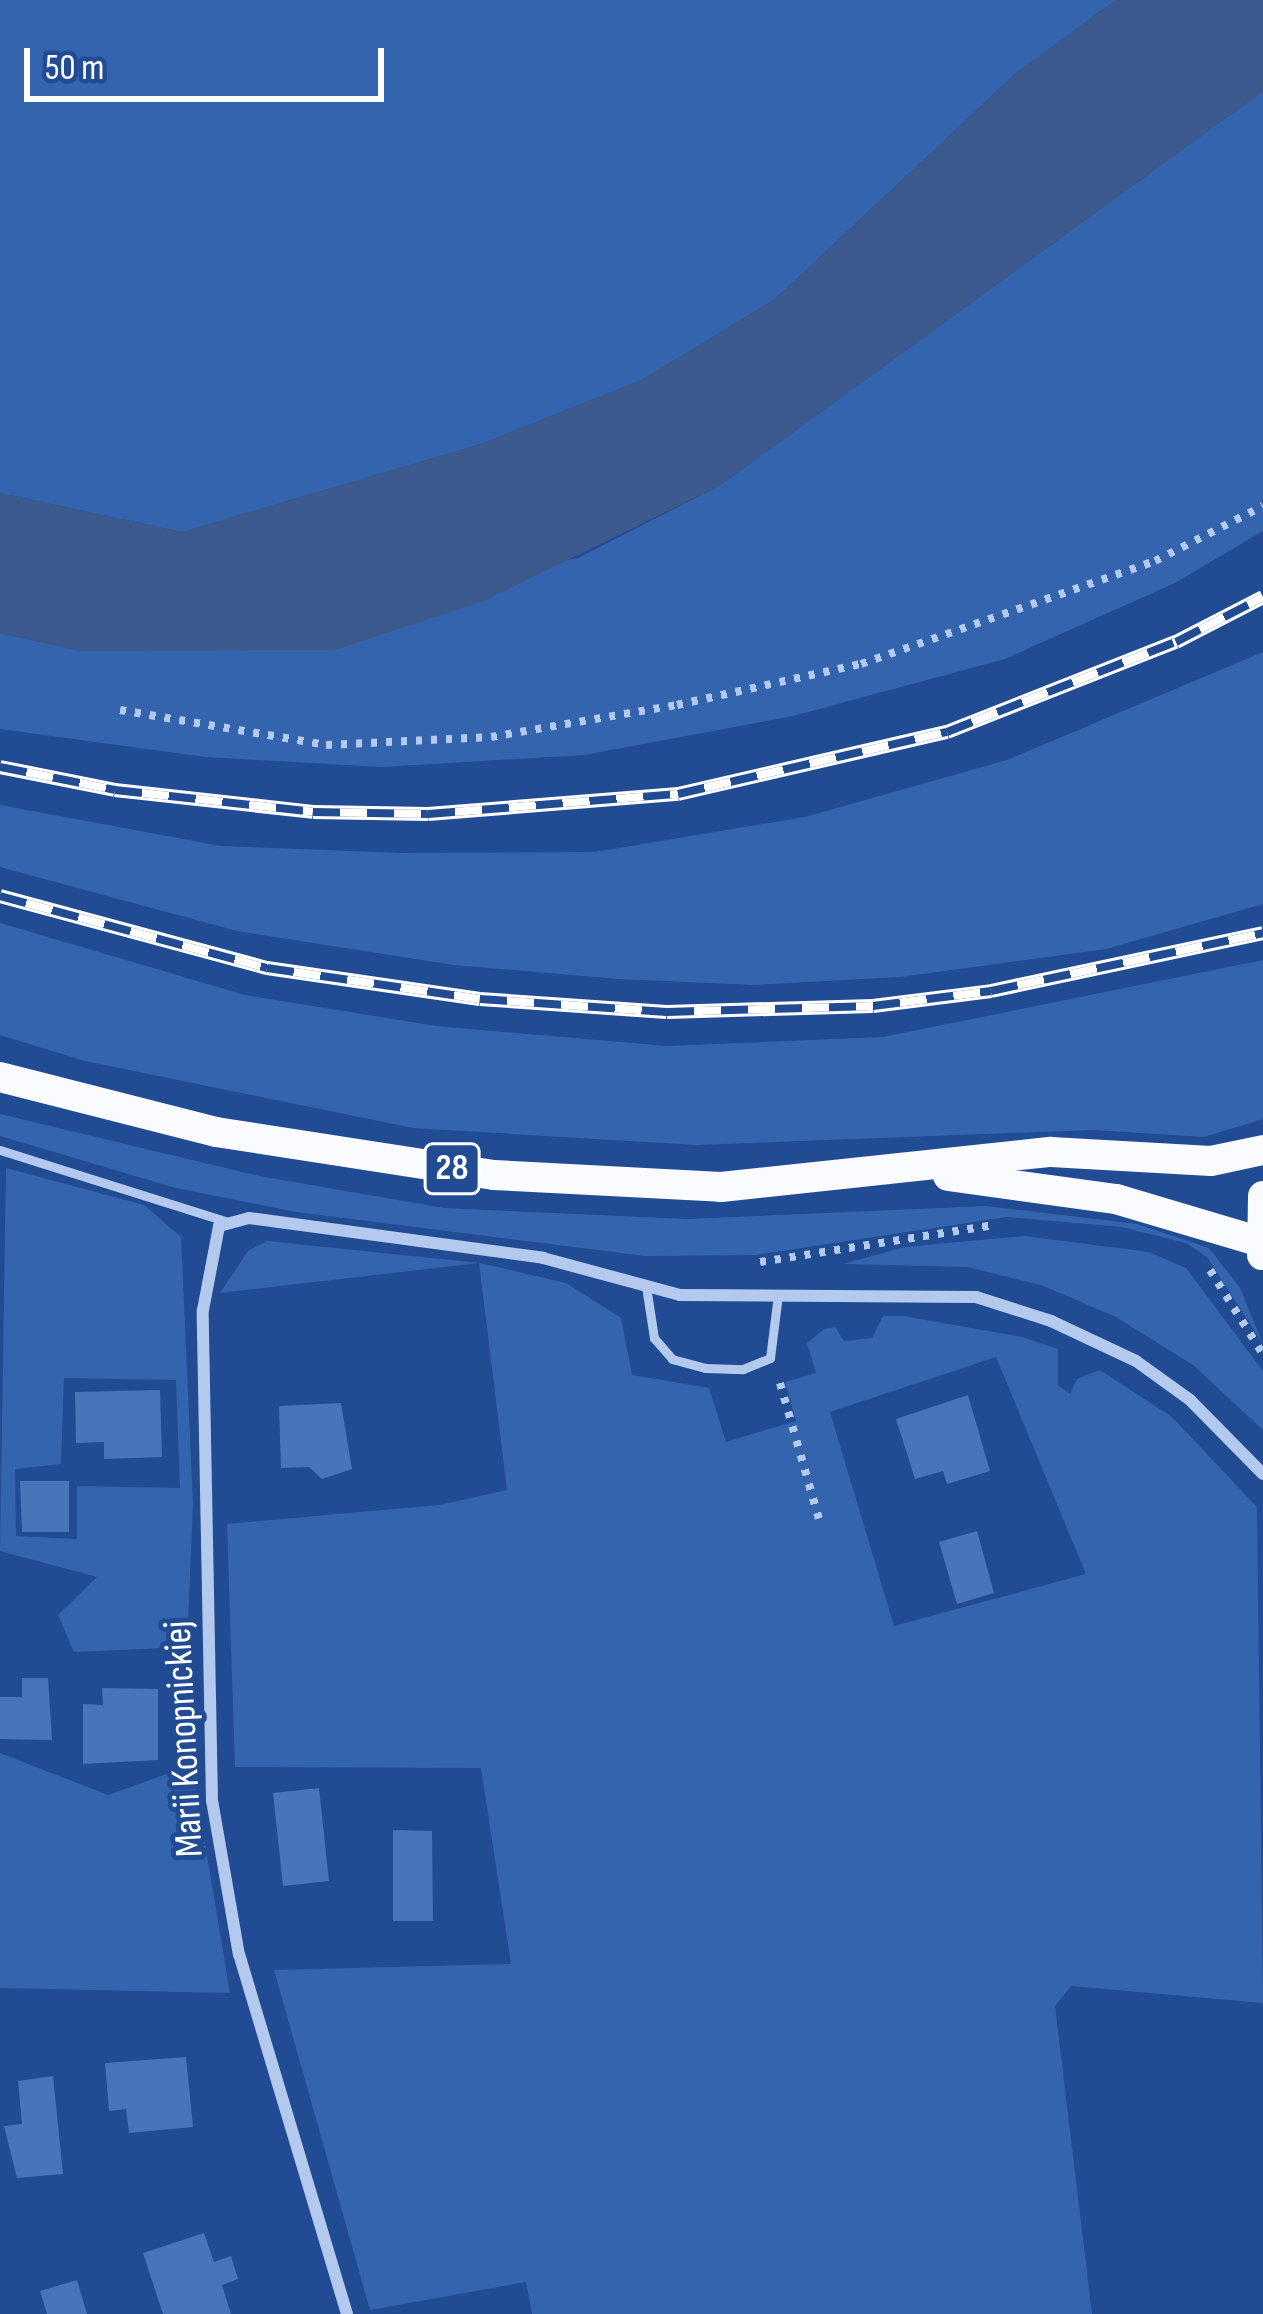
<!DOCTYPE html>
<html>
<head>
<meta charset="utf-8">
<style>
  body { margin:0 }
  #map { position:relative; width:1263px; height:2314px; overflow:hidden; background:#214b92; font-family:"Sofia Sans Condensed",sans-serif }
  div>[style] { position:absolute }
  .green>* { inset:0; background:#3564af }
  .water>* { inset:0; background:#3c5a8e }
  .building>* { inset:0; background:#4a74b9 }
  .path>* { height:8px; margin-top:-4px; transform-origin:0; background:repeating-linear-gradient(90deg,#b3c9ed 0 6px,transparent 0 15px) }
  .lane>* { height:9px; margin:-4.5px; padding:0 4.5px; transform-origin:4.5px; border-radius:4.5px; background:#b3c9ed }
  .street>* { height:12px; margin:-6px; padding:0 6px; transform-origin:6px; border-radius:6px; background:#b3c9ed }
  .primary>* { height:30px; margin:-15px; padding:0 15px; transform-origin:15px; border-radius:15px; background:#f9fbff }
  .rail>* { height:14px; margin-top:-7px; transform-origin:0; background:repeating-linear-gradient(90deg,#214b92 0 27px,#fff 0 54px); box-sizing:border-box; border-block:3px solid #fff }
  span { translate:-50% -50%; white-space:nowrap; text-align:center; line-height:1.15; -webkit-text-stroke:10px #214b92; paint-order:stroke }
  .shield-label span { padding:3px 9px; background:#214b92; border:3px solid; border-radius:9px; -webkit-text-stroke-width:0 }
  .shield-label { font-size:36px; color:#fff; font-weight:700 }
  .street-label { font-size:39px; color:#fff }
  .scale { position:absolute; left:24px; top:48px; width:360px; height:54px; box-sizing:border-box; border:6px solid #fff; border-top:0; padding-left:15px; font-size:36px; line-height:42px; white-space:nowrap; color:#fff; -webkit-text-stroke:9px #214b92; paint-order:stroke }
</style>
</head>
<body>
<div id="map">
  <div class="green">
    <div style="clip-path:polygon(0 0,1116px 0,1015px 74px,774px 300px,642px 380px,481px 444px,182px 532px,0 493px)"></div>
    <div style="clip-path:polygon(1263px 91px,1263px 531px,1175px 583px,1005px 659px,793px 716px,584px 755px,381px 767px,205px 757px,0 729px,0 633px,81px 651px,578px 558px,719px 486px)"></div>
    <div style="clip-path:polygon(1263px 652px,1263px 904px,1106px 949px,900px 977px,755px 985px,618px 979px,454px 965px,237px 931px,0 867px,0 805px,221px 846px,404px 853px,595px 852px,805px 817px,1007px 760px)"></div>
    <div style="clip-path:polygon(0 923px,245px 995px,436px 1026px,667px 1046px,883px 1037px,1263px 960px,1263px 1119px,1204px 1137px,1094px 1130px,696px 1145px,413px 1128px,85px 1061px,0 1035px)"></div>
    <div style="clip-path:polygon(0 1114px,259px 1176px,444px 1208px,687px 1219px,986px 1206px,1137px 1224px,1209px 1248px,1240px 1288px,1263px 1344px,1207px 1257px,1186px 1243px,1121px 1227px,1007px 1217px,756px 1255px,645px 1256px,296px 1212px,176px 1188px,0 1136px)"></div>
    <div style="clip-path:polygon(evenodd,6px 1168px,144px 1205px,181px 1237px,193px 1504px,187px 1647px,74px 1652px,58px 1615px,97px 1577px,0 1551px,6px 1168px,64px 1378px,176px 1380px,180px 1488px,77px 1486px,77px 1539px,16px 1536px,15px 1469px,61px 1464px,64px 1378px)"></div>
    <div style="clip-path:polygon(1024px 1236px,1149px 1252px,1186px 1268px,1263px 1371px,1263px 1430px,1193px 1365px,1116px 1317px,1041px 1285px,967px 1267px,843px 1264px,905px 1247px)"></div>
    <div style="clip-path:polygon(evenodd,267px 1241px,480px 1263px,566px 1283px,621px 1318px,632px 1375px,709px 1388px,726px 1442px,796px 1421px,785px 1382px,816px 1373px,807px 1343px,824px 1329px,835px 1327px,844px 1341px,872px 1338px,883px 1316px,903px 1316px,1022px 1337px,1058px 1349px,1058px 1385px,1070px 1394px,1077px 1379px,1100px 1370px,1172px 1417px,1257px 1507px,1263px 2003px,1071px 1986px,1055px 2006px,1092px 2314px,532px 2314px,526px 2282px,370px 2310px,274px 1970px,511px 1964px,481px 1768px,235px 1767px,227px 1524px,439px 1505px,507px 1490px,479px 1263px,220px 1293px,248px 1251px,267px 1241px,996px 1357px,1086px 1574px,894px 1626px,830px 1412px,996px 1357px)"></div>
    <div style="clip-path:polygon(0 1753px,108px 1795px,192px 1765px,230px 1993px,0 1988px)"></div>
  </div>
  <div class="water">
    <div style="clip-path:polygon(1116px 0,1263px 0,1263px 91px,719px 486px,484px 601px,336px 650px,81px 651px,0 633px,0 493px,182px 532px,481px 444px,641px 380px,774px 300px,1015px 74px)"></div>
  </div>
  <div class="building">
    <div style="clip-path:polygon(160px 1390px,162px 1457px,104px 1459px,104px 1442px,76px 1443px,75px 1392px)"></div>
    <div style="clip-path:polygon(968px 1395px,990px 1471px,947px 1484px,943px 1471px,915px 1479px,896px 1419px)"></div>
    <div style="clip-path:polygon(341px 1403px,352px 1469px,322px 1479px,309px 1467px,281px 1468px,279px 1406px)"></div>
    <div style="clip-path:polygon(20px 1481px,69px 1481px,69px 1532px,22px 1532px)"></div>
    <div style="clip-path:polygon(977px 1531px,994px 1593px,957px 1604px,939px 1542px)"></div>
    <div style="clip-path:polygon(22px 1678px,48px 1678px,52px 1740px,0 1739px,0 1697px,22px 1697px)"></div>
    <div style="clip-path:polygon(102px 1688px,158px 1689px,158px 1760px,83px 1764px,83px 1704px,103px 1705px)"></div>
    <div style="clip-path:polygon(319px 1788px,329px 1881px,283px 1886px,273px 1793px)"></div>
    <div style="clip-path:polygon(393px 1830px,432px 1831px,433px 1921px,393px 1921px)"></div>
    <div style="clip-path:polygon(186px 2057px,193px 2127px,129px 2133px,126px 2109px,109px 2111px,105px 2063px)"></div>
    <div style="clip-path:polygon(53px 2076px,63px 2174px,17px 2178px,4px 2126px,22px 2124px,18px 2081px)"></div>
    <div style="clip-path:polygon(204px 2233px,214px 2262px,231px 2256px,238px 2279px,222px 2285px,231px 2314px,163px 2314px,143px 2253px)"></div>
    <div style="clip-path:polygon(77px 2280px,87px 2314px,47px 2314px,40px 2291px)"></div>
  </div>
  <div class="path">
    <div style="left:120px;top:710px;width:209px;rotate:9.6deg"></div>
    <div style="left:326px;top:745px;width:165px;rotate:-2.8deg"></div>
    <div style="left:491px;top:737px;width:189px;rotate:-9.8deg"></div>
    <div style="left:677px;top:705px;width:189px;rotate:-12.6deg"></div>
    <div style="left:861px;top:664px;width:312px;rotate:-19.3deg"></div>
    <div style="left:1155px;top:561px;width:121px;rotate:-27deg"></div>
    <div style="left:760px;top:1262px;width:237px;rotate:-9deg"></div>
    <div style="left:1210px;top:1270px;width:99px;rotate:57.8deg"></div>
    <div style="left:780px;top:1383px;width:141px;rotate:74deg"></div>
  </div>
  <div class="lane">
    <div style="left:0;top:1150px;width:236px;rotate:17.5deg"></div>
    <div style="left:646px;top:1286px;width:53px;rotate:81.3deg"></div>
    <div style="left:654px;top:1338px;width:28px;rotate:49deg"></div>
    <div style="left:672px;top:1359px;width:34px;rotate:15deg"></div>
    <div style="left:705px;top:1368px;width:38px;rotate:2deg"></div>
    <div style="left:743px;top:1369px;width:29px;rotate:-22deg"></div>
    <div style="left:770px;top:1358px;width:64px;rotate:-82.8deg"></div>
  </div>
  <div class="street">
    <div style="left:347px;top:2314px;width:375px;rotate:-106.7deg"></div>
    <div style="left:239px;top:1955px;width:156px;rotate:-99.9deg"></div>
    <div style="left:212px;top:1801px;width:491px;rotate:-91.1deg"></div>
    <div style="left:203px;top:1310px;width:86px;rotate:-79.2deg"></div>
    <div style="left:219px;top:1226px;width:31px;rotate:-15deg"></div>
    <div style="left:249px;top:1218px;width:297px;rotate:7.7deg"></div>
    <div style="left:543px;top:1258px;width:142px;rotate:15.1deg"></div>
    <div style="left:680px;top:1295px;width:296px;rotate:0.4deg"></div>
    <div style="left:976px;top:1297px;width:79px;rotate:17.7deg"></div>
    <div style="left:1051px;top:1321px;width:94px;rotate:25.2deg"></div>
    <div style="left:1136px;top:1361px;width:67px;rotate:35.8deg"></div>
    <div style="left:1190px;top:1400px;width:104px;rotate:45.4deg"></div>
  </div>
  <div class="primary">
    <div style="left:0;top:1077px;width:223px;rotate:14.3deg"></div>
    <div style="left:216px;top:1132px;width:281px;rotate:8.8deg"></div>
    <div style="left:494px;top:1175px;width:227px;rotate:3deg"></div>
    <div style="left:721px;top:1187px;width:332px;rotate:-6.1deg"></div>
    <div style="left:1051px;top:1152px;width:160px;rotate:3.2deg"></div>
    <div style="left:1211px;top:1161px;width:53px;rotate:-11.9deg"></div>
    <div style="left:948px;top:1176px;width:170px;rotate:7.8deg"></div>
    <div style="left:1116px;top:1199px;width:148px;rotate:16.5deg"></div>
    <div style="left:1262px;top:1255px;width:59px;rotate:-89deg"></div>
  </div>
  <div class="rail">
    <div style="left:0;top:767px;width:117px;rotate:11.3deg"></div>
    <div style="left:115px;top:790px;width:199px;rotate:6.3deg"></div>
    <div style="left:313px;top:812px;width:115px;rotate:1deg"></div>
    <div style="left:428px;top:814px;width:251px;rotate:-4.6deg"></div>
    <div style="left:678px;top:794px;width:276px;rotate:-13deg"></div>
    <div style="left:947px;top:732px;width:246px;rotate:-21.5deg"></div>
    <div style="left:1176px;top:642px;width:98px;rotate:-27.3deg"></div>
    <div style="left:0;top:896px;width:277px;rotate:15.1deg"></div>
    <div style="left:267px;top:968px;width:215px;rotate:8.3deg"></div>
    <div style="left:480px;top:999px;width:187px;rotate:4deg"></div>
    <div style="left:667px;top:1012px;width:206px;rotate:-1.7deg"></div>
    <div style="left:873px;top:1006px;width:119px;rotate:-7.2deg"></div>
    <div style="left:991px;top:991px;width:278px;rotate:-12deg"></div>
  </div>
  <div class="shield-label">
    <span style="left:452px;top:1169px">28</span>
  </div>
  <div class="street-label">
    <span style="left:185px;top:1739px;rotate:-93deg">Marii Konopnickiej</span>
  </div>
  <div class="scale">50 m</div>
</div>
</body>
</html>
